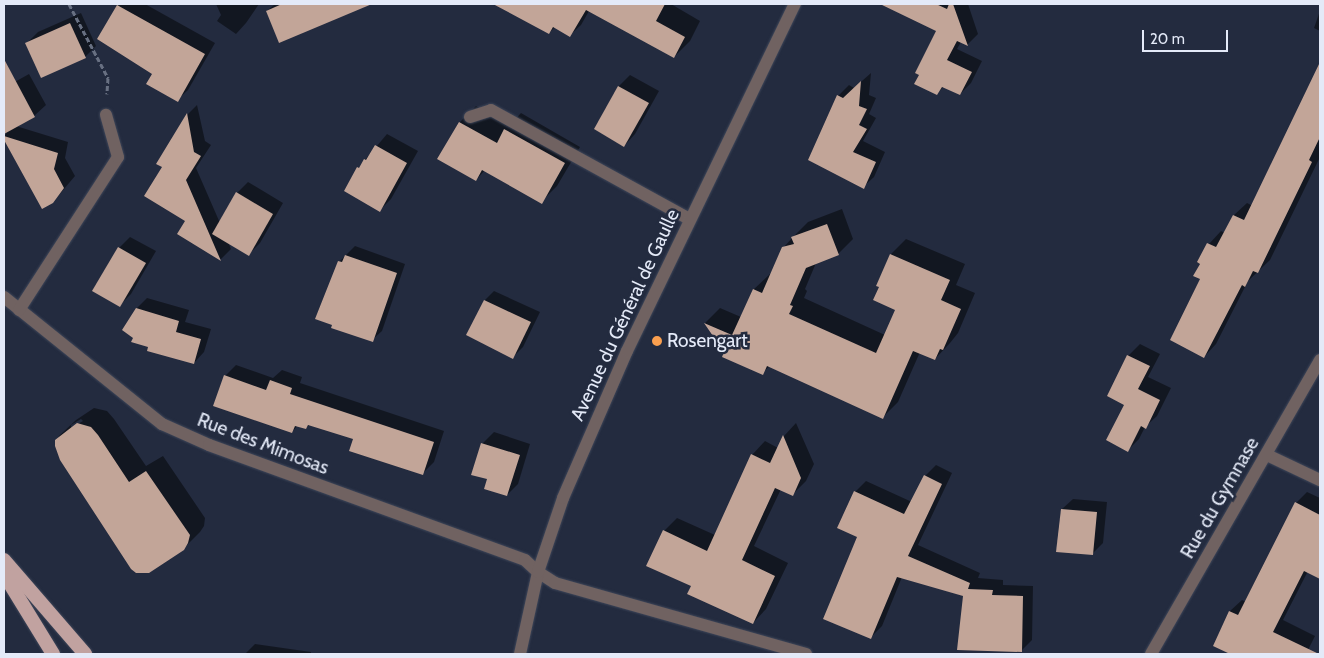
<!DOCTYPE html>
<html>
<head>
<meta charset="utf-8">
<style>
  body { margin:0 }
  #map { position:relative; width:1324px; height:658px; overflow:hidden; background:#232b3f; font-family:Cabin,sans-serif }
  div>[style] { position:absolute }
  .shadow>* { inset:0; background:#0007 }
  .building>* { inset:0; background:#c2a598 }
  .path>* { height:3px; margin-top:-1.5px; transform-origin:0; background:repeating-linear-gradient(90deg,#687082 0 5px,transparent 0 7.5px) }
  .roads { filter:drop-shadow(0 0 1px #3e4659) drop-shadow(0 0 1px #3e4659) }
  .service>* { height:12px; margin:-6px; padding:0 6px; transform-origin:6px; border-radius:6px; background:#706261 }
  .minor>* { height:12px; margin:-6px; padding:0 6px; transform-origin:6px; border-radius:6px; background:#706261 }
  .tertiary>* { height:12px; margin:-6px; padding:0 6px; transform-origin:6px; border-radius:6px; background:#706261 }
  .trunk>* { height:14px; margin:-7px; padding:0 7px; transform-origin:7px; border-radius:7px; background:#c1a2a0 }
  .dots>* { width:14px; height:14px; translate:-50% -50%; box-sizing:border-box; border:2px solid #232b3f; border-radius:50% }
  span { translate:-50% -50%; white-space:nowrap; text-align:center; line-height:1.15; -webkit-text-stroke:5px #232b3f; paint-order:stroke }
  .street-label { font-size:19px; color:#e4eaf8 }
  .poi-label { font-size:19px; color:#e4eaf8 }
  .left { translate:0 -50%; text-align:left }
  .frame { position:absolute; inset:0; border:5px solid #e4eaf8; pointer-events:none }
  .scale { position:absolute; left:1142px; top:30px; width:86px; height:22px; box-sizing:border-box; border:2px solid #e4eaf8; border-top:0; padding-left:6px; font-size:15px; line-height:18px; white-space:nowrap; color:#e4eaf8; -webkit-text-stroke:4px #232b3f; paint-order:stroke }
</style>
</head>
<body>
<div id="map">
  <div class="shadow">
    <div style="clip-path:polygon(120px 4px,145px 4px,215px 43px,188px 90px,177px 100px,154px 74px,118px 6px)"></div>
    <div style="clip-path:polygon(216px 4px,259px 4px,246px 23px,236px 34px,217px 21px,221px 15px)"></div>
    <div style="clip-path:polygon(275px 4px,348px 4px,349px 6px,267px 11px)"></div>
    <div style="clip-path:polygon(518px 4px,593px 4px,581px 25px,570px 35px,555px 27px,549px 33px,513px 13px)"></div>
    <div style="clip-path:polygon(607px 4px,671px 4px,700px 21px,690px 41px,674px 57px,599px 16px)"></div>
    <div style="clip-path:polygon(921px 4px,968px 4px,978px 34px,967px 45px,961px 42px,957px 49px,982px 61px,971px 83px,960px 94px,944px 86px,937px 94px,938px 30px,914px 19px)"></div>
    <div style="clip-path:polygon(1320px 11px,1320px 31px,1314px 28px)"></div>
    <div style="clip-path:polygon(81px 13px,96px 46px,85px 57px,27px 43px,38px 32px)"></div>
    <div style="clip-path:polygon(1320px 66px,1320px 157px,1270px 260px,1248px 281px,1216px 344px,1204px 357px,1202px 279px,1195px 275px,1209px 244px,1221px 231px,1225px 233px,1234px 215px,1247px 203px,1253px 206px)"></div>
    <div style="clip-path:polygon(871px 73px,869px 95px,876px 98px,869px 114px,876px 118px,863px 141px,885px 152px,874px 177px,863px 187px,810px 160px,838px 96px,849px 85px,854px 88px)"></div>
    <div style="clip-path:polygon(29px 74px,46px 105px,34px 116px,16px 126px,68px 142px,65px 158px,75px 176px,53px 202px,42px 207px,4px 138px,7px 132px,4px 133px,4px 88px)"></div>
    <div style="clip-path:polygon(630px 75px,659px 91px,635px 134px,624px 146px,595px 129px,619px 86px)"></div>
    <div style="clip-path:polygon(197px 105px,205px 141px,211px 145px,196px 168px,220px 223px,237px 193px,248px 182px,283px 203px,260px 243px,249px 254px,228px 242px,231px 249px,221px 259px,179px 234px,186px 220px,164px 167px,158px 163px,188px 114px)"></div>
    <div style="clip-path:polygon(476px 106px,510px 125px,521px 113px,580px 147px,557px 186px,541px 202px,485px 170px,476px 180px,439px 159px,460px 122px)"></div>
    <div style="clip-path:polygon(387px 134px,418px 151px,391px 199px,380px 210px,365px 160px)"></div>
    <div style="clip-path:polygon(842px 209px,853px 239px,838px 254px,816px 263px,805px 289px,807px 291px,804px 298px,885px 335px,896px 310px,881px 287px,877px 285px,891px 254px,906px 239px,965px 264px,956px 285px,975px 293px,958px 333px,950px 343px,935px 359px,920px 352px,898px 402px,883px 417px,770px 366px,762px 373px,726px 351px,705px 323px,720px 308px,741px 317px,754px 289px,770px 274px,772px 275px,783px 248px,793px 237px,808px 222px)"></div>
    <div style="clip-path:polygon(130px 237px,156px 251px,131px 294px,120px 305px,119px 248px)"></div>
    <div style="clip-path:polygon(355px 246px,405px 264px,382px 331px,372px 340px,339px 262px)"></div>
    <div style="clip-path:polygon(494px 291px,540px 312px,523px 347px,513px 357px,485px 300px)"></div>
    <div style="clip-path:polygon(147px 298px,189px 310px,185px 322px,211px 329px,204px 352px,194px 363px,136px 309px)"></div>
    <div style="clip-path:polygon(1140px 344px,1160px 354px,1148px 377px,1171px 388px,1157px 416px,1145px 427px,1139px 439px,1128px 450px,1125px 404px,1108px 396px,1128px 356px)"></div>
    <div style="clip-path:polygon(236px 365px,273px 378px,282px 370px,302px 377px,300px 383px,444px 431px,434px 462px,423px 473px,355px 438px,310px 424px,306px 428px,298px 425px,292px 432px,225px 376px)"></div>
    <div style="clip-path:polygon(evenodd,94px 408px,107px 411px,114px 419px,146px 466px,163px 456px,205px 518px,204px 526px,200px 532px,183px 549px,56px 446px,59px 436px,76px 420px,94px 408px,81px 419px,83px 421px,71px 428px,71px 425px,81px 419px)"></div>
    <div style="clip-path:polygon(796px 423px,814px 464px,806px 481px,793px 494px,781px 489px,754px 546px,788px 563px,766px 609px,753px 623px,693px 586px,664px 531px,677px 518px,715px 535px,752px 455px,765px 441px,778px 448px,784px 436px)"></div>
    <div style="clip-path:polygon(494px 432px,530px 444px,518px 484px,507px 495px,488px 479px,482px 444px)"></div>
    <div style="clip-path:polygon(936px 465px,952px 473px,918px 545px,980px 573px,978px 578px,1003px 580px,1003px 585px,1033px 586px,1032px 640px,1021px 651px,964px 596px,902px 577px,882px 626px,871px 637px,859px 537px,839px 528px,855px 492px,866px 481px,912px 502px,925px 476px)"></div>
    <div style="clip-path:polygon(1307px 492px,1320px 498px,1320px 578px,1308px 571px,1283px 620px,1315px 636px,1306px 654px,1231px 654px,1214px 645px,1230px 611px,1242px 600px,1246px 602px,1296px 503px)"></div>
    <div style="clip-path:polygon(1073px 499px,1107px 502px,1103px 543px,1092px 554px,1062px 509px)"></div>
    <div style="clip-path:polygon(255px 644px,311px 652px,311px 654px,245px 654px)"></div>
  </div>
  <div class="building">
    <div style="clip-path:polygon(282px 4px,372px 4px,279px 43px,266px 11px)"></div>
    <div style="clip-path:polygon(493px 4px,665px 4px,656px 21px,685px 37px,674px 58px,586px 10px,570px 37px,553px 27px,549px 34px)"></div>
    <div style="clip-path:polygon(880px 4px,936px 4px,947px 9px,949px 4px,953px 4px,968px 46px,957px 41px,947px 60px,972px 72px,960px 95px,942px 87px,937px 95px,914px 84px,919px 75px,915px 73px,936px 31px)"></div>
    <div style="clip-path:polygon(117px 5px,205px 54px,178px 102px,146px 84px,152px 74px,97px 39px)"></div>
    <div style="clip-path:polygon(70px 23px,86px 58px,41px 78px,25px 43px)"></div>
    <div style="clip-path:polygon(4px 59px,35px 117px,4px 134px)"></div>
    <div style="clip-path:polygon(1320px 62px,1320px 137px,1309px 160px,1312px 162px,1258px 273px,1253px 271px,1245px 287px,1242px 285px,1204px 358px,1170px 340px,1200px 279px,1193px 276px,1200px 264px,1197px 262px,1207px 243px,1216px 247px,1233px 215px,1244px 220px)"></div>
    <div style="clip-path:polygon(861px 81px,859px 106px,867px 109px,859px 125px,867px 129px,853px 152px,876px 162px,864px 189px,808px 160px,837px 95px,843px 98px)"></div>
    <div style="clip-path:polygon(618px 86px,649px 103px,624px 147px,594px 129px)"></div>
    <div style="clip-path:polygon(187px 113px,194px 152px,201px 156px,186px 180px,221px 261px,177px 234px,185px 221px,144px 196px,162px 167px,156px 164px)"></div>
    <div style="clip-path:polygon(459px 122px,497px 143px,504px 129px,565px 163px,542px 204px,482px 170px,476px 181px,437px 159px)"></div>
    <div style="clip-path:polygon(4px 136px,58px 153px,54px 169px,64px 188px,53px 203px,42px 209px,4px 140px)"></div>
    <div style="clip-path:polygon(375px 145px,407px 163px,380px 212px,344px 191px,357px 167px,359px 168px,364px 159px,366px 160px)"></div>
    <div style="clip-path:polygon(236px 192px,273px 214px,249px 256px,212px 234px)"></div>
    <div style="clip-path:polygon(827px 224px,839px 255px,806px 268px,790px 305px,793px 306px,789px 314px,876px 353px,895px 310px,873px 300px,879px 287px,876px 286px,890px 254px,950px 280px,941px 300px,961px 309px,943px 350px,940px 349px,935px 360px,913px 351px,883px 419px,767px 366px,763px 375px,722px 357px,724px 352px,704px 323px,732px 335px,753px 289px,762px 293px,782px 247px,794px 244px,791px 237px)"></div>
    <div style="clip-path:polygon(118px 247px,146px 263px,120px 307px,92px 291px)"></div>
    <div style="clip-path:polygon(345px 255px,397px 273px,373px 342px,331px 328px,332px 325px,315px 319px,338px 261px,342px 262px)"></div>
    <div style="clip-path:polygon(484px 300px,531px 322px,513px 359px,466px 335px)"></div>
    <div style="clip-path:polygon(136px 308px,179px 321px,176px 332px,201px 339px,194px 364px,147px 351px,148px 347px,131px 342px,133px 338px,122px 330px)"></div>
    <div style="clip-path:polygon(1127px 355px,1150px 366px,1138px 389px,1160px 400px,1146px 429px,1141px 426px,1128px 452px,1106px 440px,1124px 405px,1107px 396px)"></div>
    <div style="clip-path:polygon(224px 375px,266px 390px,270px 380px,292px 388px,290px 394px,434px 442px,423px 475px,349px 451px,353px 439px,308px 425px,306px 429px,295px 426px,292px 433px,213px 406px)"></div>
    <div style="clip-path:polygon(77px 423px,91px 427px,98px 435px,129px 482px,146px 471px,190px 535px,188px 543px,184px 550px,149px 573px,136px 573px,131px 569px,60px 460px,55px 446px,55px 440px)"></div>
    <div style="clip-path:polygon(783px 435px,801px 478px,793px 496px,775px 488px,742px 560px,775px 576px,753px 624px,687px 594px,691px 586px,646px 566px,663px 530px,707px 551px,751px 454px,770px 463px)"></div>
    <div style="clip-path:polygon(481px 443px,520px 455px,507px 496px,484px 489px,487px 479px,471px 475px)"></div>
    <div style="clip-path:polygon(924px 475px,942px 484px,908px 556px,970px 583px,968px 589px,993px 590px,992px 595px,1023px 596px,1022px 652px,957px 650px,963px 596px,897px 577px,871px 639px,823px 619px,857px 537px,837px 528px,854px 491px,904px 514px)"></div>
    <div style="clip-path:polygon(1295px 502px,1320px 515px,1320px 579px,1304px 571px,1273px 632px,1319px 654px,1230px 654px,1213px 646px,1229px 611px,1238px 615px)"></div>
    <div style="clip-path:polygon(1061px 509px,1097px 512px,1093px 555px,1056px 552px)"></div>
  </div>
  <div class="path">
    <div style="left:69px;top:4px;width:84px;rotate:62.2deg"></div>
    <div style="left:108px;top:78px;width:16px;rotate:94deg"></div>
  </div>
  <div class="roads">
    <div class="service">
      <div style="left:470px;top:117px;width:22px;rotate:-18deg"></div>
      <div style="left:491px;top:110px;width:226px;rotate:28.8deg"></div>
    </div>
    <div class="minor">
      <div style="left:4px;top:297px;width:203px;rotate:38.8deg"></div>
      <div style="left:162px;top:424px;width:51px;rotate:24.1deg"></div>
      <div style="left:209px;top:445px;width:336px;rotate:20deg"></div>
      <div style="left:525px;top:560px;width:18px;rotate:43deg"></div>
      <div style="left:538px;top:572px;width:20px;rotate:33deg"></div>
      <div style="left:555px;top:583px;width:261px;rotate:15.8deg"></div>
      <div style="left:19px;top:310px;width:182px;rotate:-57.1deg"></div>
      <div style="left:118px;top:157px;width:44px;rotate:-105.9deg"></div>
      <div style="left:1267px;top:455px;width:59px;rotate:25.3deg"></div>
      <div style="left:1151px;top:654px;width:339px;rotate:-60.1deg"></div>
    </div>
    <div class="tertiary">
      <div style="left:520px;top:654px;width:84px;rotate:-77.6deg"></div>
      <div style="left:538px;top:572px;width:78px;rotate:-71.3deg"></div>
      <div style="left:563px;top:498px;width:160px;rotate:-66.5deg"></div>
      <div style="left:627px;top:351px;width:386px;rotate:-64.2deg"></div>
    </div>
    <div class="trunk">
      <div style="left:4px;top:560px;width:124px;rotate:49.2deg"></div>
      <div style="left:4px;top:574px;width:94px;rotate:58.5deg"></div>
    </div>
  </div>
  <div class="dots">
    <div style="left:657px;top:341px;background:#fa9f4f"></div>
  </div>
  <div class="street-label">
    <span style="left:625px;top:315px;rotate:-65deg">Avenue du Général de Gaulle</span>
    <span style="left:263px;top:444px;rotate:21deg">Rue des Mimosas</span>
    <span style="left:1220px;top:498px;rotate:-60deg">Rue du Gymnase</span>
  </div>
  <div class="poi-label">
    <span class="left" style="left:667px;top:341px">Rosengart</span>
  </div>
  <div class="frame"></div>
  <div class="scale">20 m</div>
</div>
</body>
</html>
